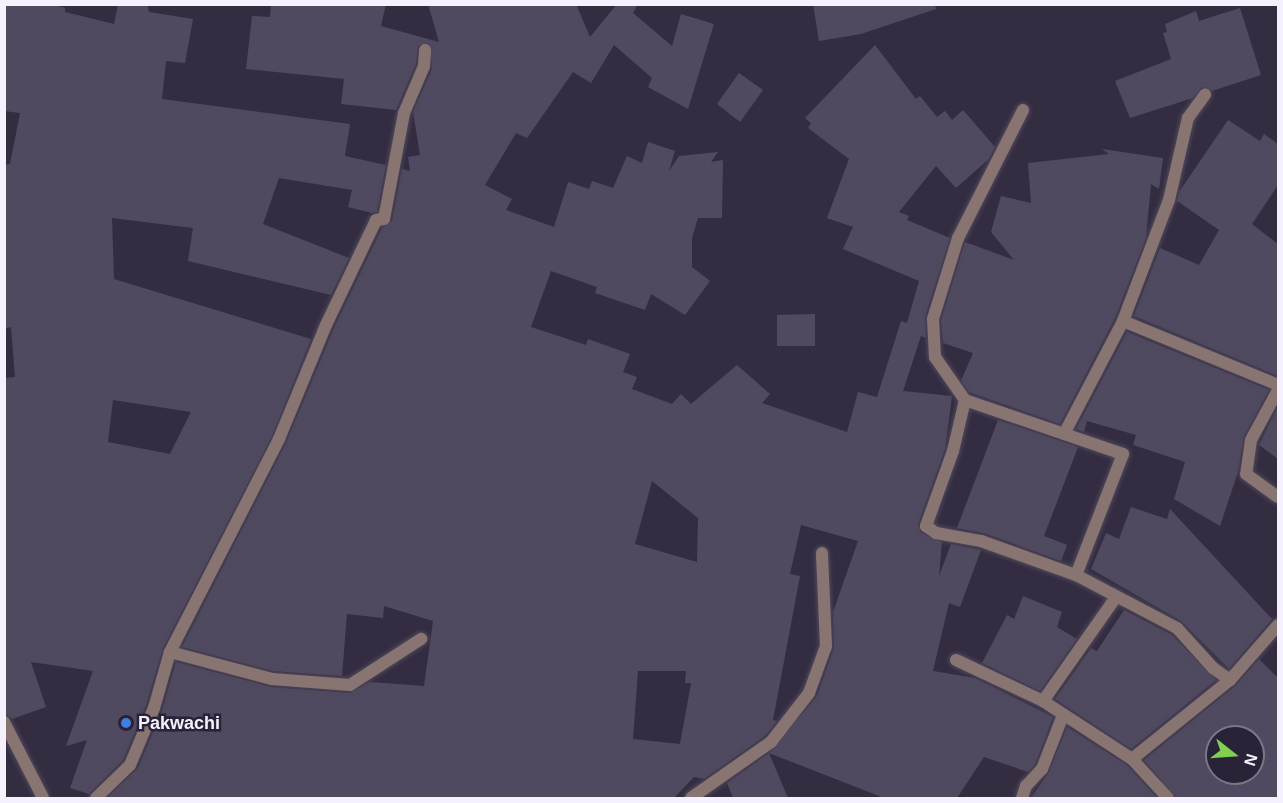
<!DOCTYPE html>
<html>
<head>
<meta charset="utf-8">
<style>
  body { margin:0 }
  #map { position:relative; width:1283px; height:803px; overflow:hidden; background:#342d42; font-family:Arial,sans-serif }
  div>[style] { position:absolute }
  .building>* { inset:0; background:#504a60 }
  .roads { filter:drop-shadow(0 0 2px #4f495c) drop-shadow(0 0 2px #4f495c) }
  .minor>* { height:12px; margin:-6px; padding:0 6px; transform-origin:6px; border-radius:6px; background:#887571 }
  .dots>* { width:16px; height:16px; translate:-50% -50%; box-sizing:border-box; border:3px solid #2a2338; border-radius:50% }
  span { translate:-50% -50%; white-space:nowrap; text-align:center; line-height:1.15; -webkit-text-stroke:5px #2a2338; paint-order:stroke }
  .poi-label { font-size:18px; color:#f5f2fd; font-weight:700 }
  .left { translate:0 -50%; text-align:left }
  .frame { position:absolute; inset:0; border:6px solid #f5f2fd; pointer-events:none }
  .north { position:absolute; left:1205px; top:725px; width:60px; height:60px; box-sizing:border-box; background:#2a2338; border:2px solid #7b7687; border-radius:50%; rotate:107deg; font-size:16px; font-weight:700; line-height:24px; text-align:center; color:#f5f2fd }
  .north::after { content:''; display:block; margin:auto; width:21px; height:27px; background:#80d051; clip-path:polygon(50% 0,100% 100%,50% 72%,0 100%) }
</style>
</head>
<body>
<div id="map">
  <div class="building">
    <div style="clip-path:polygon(evenodd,4px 4px,51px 4px,65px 8px,65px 12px,114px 24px,118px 4px,147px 4px,149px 12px,193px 19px,185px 63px,166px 61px,162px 99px,350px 124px,345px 156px,386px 165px,377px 212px,372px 213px,348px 207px,352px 190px,279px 178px,263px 224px,349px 258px,331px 295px,188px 261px,193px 228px,112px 218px,114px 279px,311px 339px,272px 436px,163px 648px,146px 705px,123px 760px,89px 794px,70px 788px,87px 740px,66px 746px,93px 671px,31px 662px,46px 707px,12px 719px,4px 714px,4px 378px,15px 377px,11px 327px,4px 329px,4px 165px,10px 164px,20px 113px,4px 111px,4px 4px,113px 400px,191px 412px,170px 454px,108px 442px,113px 400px)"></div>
    <div style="clip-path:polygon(evenodd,271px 4px,386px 4px,381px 26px,439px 42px,428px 4px,576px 4px,590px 37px,617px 4px,638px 4px,633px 13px,672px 46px,681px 14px,714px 24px,688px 109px,648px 87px,652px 78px,614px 45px,591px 83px,573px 72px,527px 138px,516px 133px,485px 185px,512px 199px,506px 210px,554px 227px,568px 182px,589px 189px,592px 181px,613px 188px,627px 156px,642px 163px,648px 142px,675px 151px,669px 171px,679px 156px,718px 152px,711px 162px,723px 160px,722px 218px,698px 218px,692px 238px,692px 267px,710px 281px,685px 315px,651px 294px,645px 310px,595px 293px,597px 287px,551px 271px,531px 327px,586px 345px,588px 339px,630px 354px,623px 372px,637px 377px,632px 389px,672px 404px,681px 394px,691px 404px,737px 365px,770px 394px,762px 403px,847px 432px,858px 392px,877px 397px,901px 321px,907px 323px,919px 281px,843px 249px,853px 227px,827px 218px,849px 159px,808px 128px,811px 123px,805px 118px,875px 45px,916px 99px,920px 96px,937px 117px,945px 111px,952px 120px,963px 110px,995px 147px,989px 159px,956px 188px,936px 166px,899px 212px,909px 216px,907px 220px,950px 238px,925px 317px,926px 338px,921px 336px,903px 391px,952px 396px,945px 449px,918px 524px,921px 533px,942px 542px,939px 576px,951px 544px,981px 550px,960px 607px,949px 603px,933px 671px,975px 678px,1053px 717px,1035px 765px,1028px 772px,984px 757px,957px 798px,884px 798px,769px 753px,817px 696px,834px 648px,833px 612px,858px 541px,801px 525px,790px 574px,800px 576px,773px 720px,777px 721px,765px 736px,704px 779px,694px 777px,674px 798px,107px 798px,138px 768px,162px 711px,176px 662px,271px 687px,349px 693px,370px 682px,424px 686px,433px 621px,384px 606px,383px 618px,347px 614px,342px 676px,273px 671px,182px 647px,286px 443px,334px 328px,382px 228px,392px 221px,402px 169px,410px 171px,408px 157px,420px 155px,413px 112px,432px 69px,430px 44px,418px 46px,416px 64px,396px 110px,341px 104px,344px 79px,246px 69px,252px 16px,270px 17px,271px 4px,652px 481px,698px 518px,697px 562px,635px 544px,652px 481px,271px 4px,638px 671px,686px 671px,685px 683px,691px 683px,680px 744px,633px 739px,638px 671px)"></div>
    <div style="clip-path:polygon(813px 4px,935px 4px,936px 9px,861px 34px,819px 41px)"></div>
    <div style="clip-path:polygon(1240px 8px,1261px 75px,1212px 91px,1202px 87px,1193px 98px,1130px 118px,1115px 81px,1171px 59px,1163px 33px,1167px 32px,1165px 24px,1196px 11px,1199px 21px)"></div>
    <div style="clip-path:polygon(739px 73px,763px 90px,740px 122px,717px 104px)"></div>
    <div style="clip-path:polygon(1228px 120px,1260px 141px,1264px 134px,1278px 144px,1278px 185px,1252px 224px,1278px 244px,1278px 376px,1134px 316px,1160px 248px,1199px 265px,1219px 230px,1177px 201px,1179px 192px)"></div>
    <div style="clip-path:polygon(1102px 149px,1163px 158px,1159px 189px,1151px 184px,1146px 238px,1115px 318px,1060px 424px,969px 392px,961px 381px,973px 353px,943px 343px,941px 320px,965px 242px,1014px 260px,991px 232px,1001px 196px,1031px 203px,1028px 163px,1109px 154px)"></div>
    <div style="clip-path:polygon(815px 314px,815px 346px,777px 346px,777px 315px)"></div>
    <div style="clip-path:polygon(1127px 332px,1269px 390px,1244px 436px,1238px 472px,1220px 526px,1174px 499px,1185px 462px,1133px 445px,1136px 435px,1087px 421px,1084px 432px,1076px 429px)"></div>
    <div style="clip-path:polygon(1278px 406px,1278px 459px,1259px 445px)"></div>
    <div style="clip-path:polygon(998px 420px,1078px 447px,1044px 536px,1067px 545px,1061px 561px,984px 533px,957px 528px)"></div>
    <div style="clip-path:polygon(1131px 507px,1167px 519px,1170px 509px,1272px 619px,1229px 669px,1181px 621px,1091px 569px,1106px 533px,1119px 539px)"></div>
    <div style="clip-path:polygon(1023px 596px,1062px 612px,1057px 627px,1077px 639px,1040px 691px,982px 663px,1007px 615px,1014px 619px)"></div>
    <div style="clip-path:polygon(1124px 610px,1172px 635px,1216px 680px,1131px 749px,1055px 699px,1091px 648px,1097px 651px)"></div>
    <div style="clip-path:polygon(evenodd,1259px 659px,1278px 678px,1278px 798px,1176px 798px,1144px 760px,1235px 686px,1259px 659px,1217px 737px,1253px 737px,1253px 773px,1217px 773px,1217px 737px)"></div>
    <div style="clip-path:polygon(1067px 727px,1127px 765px,1157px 798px,1031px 798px,1049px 772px)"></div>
    <div style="clip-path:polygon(769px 753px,788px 798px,733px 798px,727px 783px)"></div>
  </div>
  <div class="roads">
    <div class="minor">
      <div style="left:1023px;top:110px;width:144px;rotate:116.9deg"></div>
      <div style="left:958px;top:238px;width:85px;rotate:107.2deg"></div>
      <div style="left:933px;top:319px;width:38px;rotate:87deg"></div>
      <div style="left:935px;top:357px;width:52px;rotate:55.1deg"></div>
      <div style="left:965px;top:400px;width:52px;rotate:103.2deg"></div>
      <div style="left:953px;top:451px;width:80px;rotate:109.8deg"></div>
      <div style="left:926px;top:526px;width:12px;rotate:35deg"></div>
      <div style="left:936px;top:533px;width:46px;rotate:10.1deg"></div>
      <div style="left:981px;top:541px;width:101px;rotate:19.7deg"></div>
      <div style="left:1076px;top:575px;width:114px;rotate:27.7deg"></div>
      <div style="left:1177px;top:628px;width:54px;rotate:48deg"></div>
      <div style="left:1213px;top:668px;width:21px;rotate:35deg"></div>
      <div style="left:1123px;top:321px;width:168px;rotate:22.4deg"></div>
      <div style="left:1278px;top:390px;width:57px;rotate:118.4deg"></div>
      <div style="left:1251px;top:440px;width:34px;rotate:98deg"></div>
      <div style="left:1246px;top:474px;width:39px;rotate:36deg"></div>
      <div style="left:965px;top:400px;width:167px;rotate:18.9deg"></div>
      <div style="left:1123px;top:454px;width:130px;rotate:111.2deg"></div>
      <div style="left:1064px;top:434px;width:127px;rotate:-62.4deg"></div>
      <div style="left:1123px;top:321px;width:129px;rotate:-69.2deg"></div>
      <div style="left:1169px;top:200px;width:84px;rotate:-77deg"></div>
      <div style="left:1188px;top:118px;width:29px;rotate:-54deg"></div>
      <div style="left:170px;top:652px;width:106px;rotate:14.8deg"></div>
      <div style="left:272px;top:679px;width:78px;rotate:4.4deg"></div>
      <div style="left:350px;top:685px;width:85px;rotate:-32.9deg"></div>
      <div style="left:956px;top:660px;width:96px;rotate:25.2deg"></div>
      <div style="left:1043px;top:701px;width:106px;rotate:33.1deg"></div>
      <div style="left:1132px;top:759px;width:53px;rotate:47.3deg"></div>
      <div style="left:1043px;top:701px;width:127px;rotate:-54.9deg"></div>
      <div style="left:4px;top:722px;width:85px;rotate:62.8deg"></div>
      <div style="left:1132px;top:759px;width:126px;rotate:-38.9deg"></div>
      <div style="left:1230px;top:680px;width:73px;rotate:-48.9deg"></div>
      <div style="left:96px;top:798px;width:47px;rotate:-44.1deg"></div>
      <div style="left:130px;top:765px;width:62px;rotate:-67.2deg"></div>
      <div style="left:154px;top:708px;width:58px;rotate:-74.1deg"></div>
      <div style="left:170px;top:652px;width:239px;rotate:-62.9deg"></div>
      <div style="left:279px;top:439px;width:123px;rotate:-67.6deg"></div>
      <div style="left:326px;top:325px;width:116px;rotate:-64.5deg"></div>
      <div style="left:376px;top:220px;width:8px;rotate:-7deg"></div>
      <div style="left:384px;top:219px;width:108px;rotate:-79.3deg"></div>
      <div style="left:404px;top:113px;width:51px;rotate:-66.9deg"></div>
      <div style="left:424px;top:66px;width:16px;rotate:-86deg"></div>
      <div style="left:691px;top:798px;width:98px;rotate:-35deg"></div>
      <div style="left:771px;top:742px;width:62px;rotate:-52.2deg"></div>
      <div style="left:809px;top:693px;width:50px;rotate:-70.1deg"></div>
      <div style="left:826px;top:646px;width:93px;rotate:-92.5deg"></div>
      <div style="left:1022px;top:798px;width:13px;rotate:-72deg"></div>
      <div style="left:1026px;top:786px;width:23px;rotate:-47deg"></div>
      <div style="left:1042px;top:769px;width:58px;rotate:-68.7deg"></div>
    </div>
  </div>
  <div class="dots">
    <div style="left:126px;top:723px;background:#3f7fe0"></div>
  </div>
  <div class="poi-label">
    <span class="left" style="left:138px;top:723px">Pakwachi</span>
  </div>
  <div class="frame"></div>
  <div class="north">N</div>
</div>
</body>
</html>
